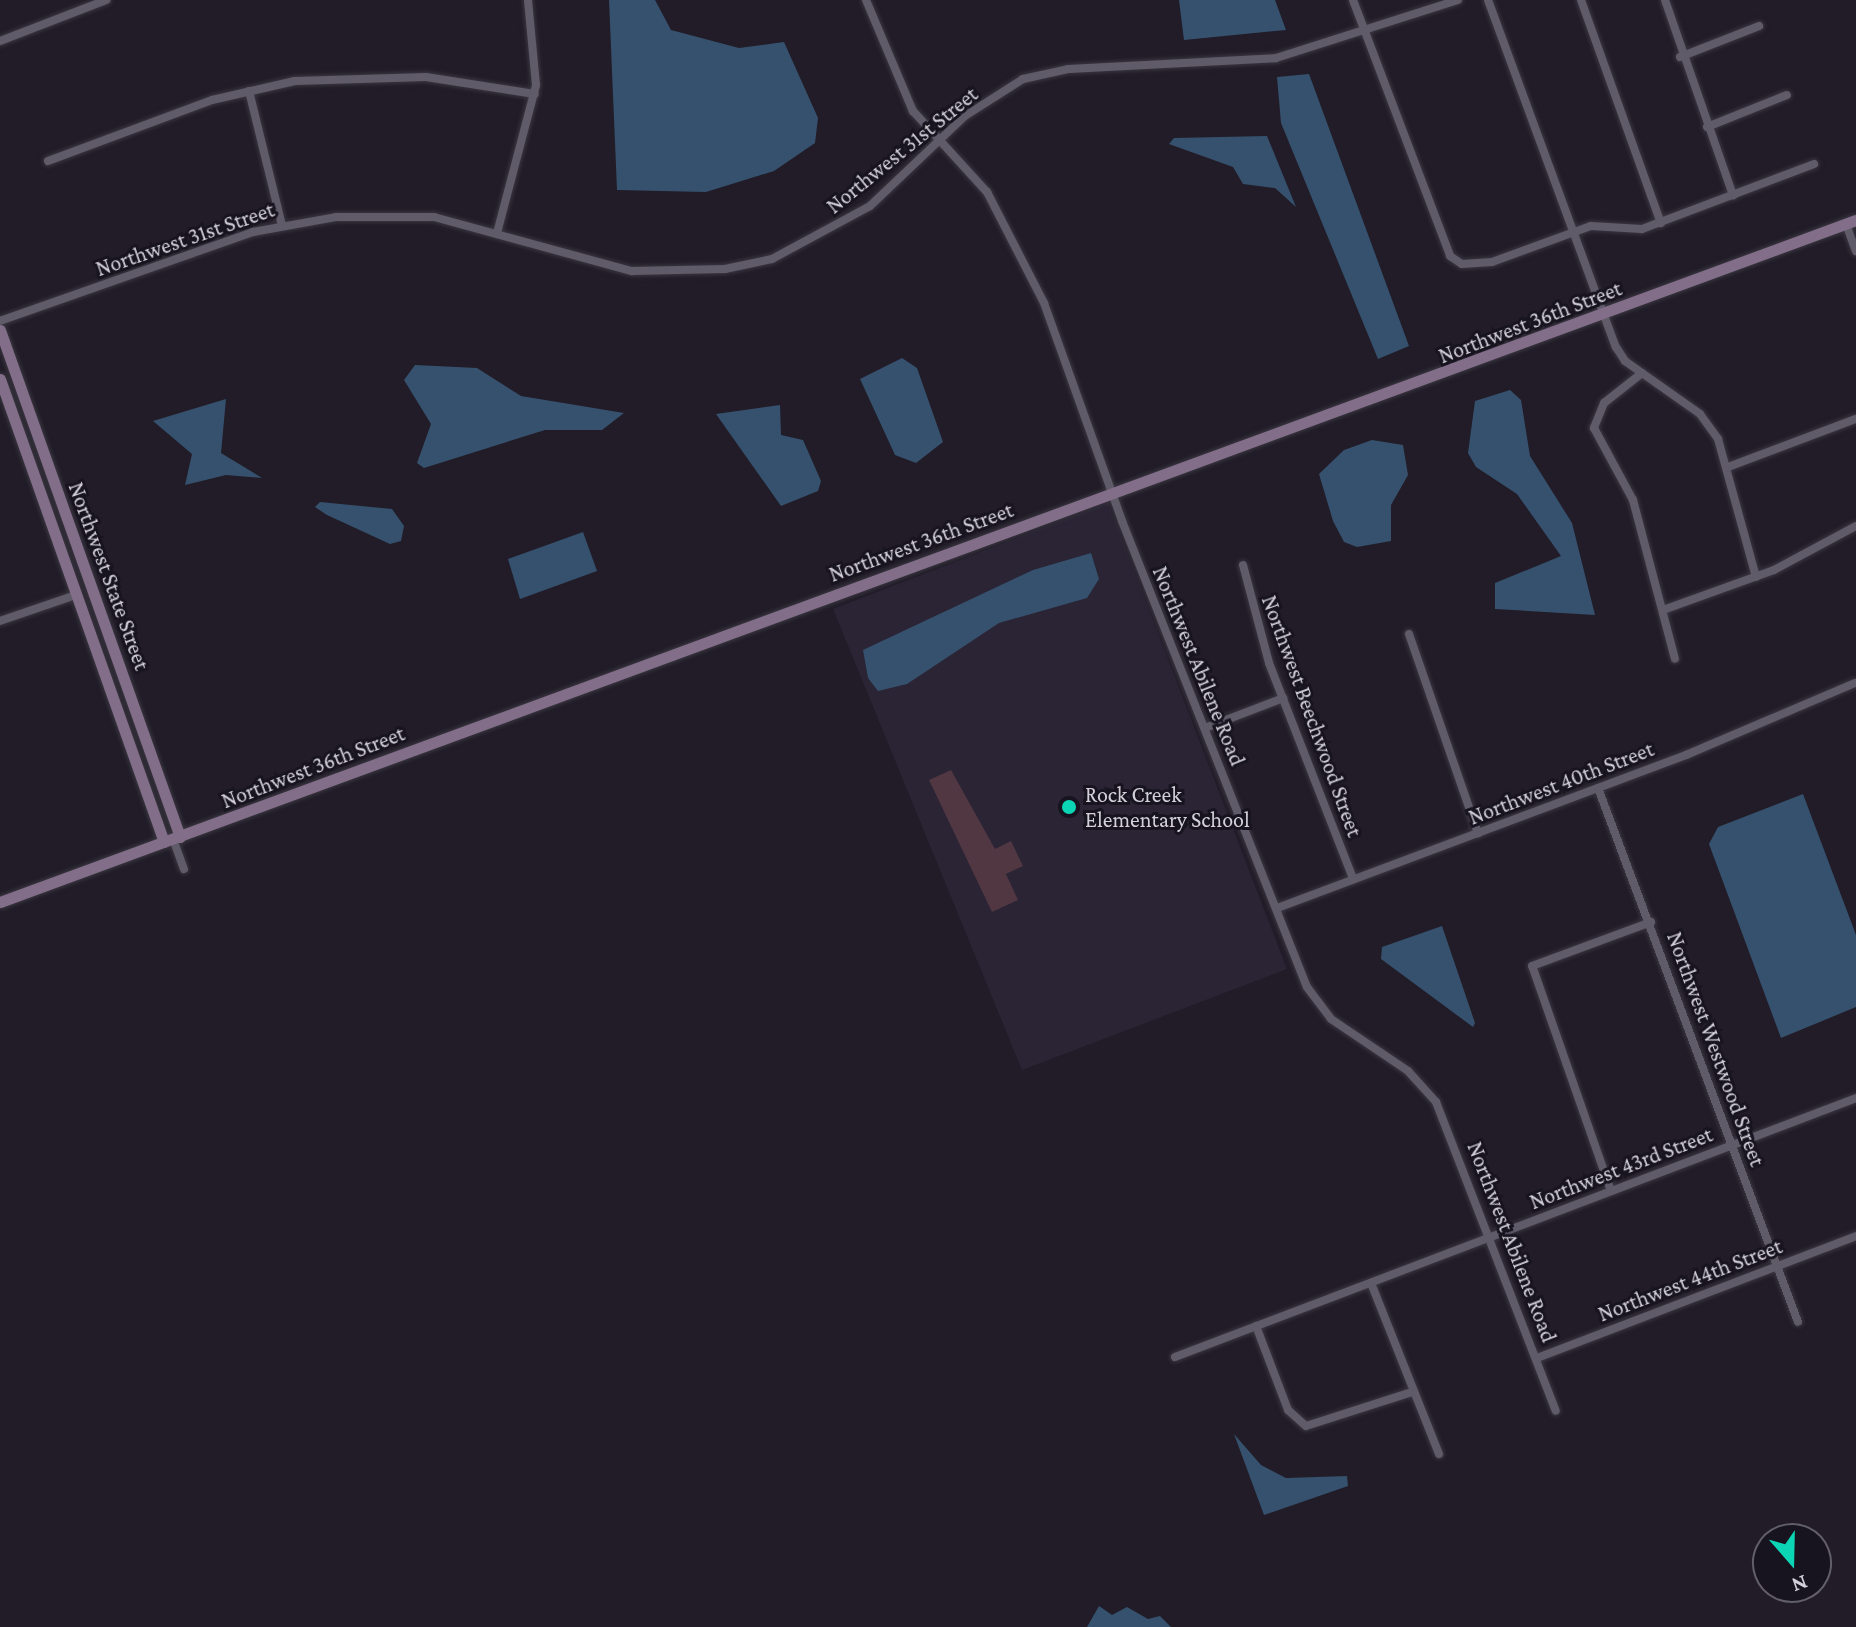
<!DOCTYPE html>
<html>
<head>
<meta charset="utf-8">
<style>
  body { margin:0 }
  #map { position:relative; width:1856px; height:1627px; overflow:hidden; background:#211c28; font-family:"Crimson Pro",serif }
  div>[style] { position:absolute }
  .built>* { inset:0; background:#2a2435 }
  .green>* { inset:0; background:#503742 }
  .water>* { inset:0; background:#36516d }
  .roads { filter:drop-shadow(0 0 2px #3a3741) drop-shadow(0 0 2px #3a3741) }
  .street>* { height:8px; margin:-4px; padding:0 4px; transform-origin:4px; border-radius:4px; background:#605b69 }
  .secondary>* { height:11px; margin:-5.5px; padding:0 5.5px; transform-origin:5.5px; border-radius:5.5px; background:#836e89 }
  .dots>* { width:22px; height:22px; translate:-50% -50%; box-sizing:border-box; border:4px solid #17131f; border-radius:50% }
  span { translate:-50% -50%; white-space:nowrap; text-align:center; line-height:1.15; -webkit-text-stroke:6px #17131f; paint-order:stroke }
  .street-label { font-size:22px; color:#d3d0d9 }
  .poi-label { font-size:22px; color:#d3d0d9 }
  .left { translate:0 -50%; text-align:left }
  .north { position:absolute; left:1752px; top:1523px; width:80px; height:80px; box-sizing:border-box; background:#17131f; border:2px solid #625f69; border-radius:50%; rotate:160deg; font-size:22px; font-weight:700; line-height:32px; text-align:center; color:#d3d0d9 }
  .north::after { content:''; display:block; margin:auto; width:28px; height:36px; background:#0cd5b5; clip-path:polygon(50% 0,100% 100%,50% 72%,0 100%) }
</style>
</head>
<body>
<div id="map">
  <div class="built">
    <div style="clip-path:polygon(1108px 503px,1287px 969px,1022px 1070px,833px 609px)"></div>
  </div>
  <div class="green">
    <div style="clip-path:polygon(951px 770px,995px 849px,1011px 841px,1023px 866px,1006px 874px,1018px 900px,992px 912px,929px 780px)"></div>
  </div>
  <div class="water">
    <div style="clip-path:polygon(609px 0,655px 0,671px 30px,739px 48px,784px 42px,818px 118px,815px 143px,774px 171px,706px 192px,617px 190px)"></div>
    <div style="clip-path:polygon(1179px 0,1275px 0,1286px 30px,1184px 40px)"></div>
    <div style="clip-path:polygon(1309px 74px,1409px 346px,1378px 359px,1281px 123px,1277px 77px)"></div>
    <div style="clip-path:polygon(1267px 136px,1296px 207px,1275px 188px,1243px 184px,1233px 167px,1169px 144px,1174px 138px)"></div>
    <div style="clip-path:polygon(902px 358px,917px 368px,943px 442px,916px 463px,895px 455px,860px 379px)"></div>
    <div style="clip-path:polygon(415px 365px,477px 368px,521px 396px,624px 413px,602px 430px,545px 430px,424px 468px,417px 463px,431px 424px,404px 380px)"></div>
    <div style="clip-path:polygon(1510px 390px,1521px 400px,1530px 456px,1572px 523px,1595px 615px,1495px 609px,1495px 583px,1561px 556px,1517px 494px,1476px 467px,1468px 453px,1475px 401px)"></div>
    <div style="clip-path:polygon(226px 399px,221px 453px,262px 478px,226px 475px,185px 485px,192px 454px,153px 421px)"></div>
    <div style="clip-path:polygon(780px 405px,781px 435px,803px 440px,821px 481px,818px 491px,781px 506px,716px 414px)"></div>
    <div style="clip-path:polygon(1372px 440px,1403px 445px,1408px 475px,1391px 505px,1391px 541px,1357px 547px,1344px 542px,1333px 521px,1319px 474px,1344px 450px)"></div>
    <div style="clip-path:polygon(320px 502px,392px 509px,404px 526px,401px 541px,390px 544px,327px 515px,315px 507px)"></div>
    <div style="clip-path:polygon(583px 532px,597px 571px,520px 599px,508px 559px)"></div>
    <div style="clip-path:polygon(1091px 553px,1099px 579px,1087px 598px,999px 623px,907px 684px,878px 691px,868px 678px,863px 650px,1033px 570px)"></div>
    <div style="clip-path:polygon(1803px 794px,1856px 935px,1856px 1007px,1781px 1038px,1709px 844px,1718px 827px)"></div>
    <div style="clip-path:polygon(1442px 926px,1475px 1023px,1473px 1027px,1381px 959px,1382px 947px)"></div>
    <div style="clip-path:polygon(1234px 1434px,1261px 1465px,1286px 1478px,1347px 1476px,1348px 1486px,1264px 1515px)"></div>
    <div style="clip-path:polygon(1099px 1606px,1112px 1615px,1127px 1607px,1148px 1619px,1160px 1616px,1171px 1627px,1087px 1627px)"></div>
  </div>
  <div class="roads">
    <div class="street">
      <div style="left:866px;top:0;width:121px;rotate:67.1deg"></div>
      <div style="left:913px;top:111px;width:110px;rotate:47.6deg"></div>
      <div style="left:987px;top:192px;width:125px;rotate:62.8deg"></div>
      <div style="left:1044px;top:303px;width:232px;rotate:70.3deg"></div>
      <div style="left:1122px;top:521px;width:501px;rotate:68.35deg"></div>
      <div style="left:1307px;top:987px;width:40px;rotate:53deg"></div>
      <div style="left:1331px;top:1019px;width:93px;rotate:34deg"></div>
      <div style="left:1408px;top:1071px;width:42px;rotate:47.9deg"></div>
      <div style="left:1436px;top:1102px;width:331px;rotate:68.8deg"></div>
      <div style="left:1353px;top:0;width:274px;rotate:69.2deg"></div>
      <div style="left:1450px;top:256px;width:14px;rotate:34deg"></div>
      <div style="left:1462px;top:264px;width:30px;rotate:-4deg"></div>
      <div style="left:1492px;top:262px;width:105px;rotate:-20deg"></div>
      <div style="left:1591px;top:226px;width:51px;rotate:3.4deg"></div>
      <div style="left:1642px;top:229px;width:184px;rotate:-20.7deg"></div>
      <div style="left:1488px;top:0;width:370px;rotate:69.8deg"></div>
      <div style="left:1616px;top:347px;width:17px;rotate:57deg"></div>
      <div style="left:1625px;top:361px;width:92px;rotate:35.2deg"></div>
      <div style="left:1700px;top:414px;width:31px;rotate:54deg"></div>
      <div style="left:1718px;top:439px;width:143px;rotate:74.6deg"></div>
      <div style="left:1581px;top:0;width:237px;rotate:70.3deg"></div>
      <div style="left:1665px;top:0;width:207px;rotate:70.8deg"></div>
      <div style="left:0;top:41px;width:114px;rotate:-21.1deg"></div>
      <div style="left:1680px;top:57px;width:85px;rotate:-21.4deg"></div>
      <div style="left:249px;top:91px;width:138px;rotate:76.2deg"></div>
      <div style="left:1707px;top:127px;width:86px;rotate:-21.8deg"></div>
      <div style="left:48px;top:161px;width:175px;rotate:-20.4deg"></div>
      <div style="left:212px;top:100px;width:85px;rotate:-12.9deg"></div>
      <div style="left:295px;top:81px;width:131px;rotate:-1.7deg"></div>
      <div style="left:426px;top:77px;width:110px;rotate:8.9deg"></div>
      <div style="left:1846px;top:224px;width:29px;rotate:70deg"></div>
      <div style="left:497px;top:233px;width:153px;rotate:-75.2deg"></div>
      <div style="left:536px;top:85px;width:85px;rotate:-95.4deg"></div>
      <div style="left:0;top:321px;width:268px;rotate:-19.4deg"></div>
      <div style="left:253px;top:232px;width:84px;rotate:-10.2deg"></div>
      <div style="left:336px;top:217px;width:98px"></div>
      <div style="left:434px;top:217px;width:205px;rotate:15.3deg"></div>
      <div style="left:632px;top:271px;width:93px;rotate:-1.2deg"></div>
      <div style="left:725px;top:269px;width:48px;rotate:-12deg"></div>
      <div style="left:772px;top:259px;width:111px;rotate:-28.4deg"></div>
      <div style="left:870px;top:206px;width:131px;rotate:-43.5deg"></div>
      <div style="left:965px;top:116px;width:69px;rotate:-32.5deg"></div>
      <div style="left:1023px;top:79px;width:46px;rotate:-12.5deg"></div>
      <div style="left:1068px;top:69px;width:208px;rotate:-3deg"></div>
      <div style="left:1276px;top:58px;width:191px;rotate:-17.7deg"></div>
      <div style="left:1642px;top:373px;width:48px;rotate:141.7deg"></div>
      <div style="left:1604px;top:403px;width:27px;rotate:112deg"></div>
      <div style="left:1594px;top:428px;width:82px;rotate:61.6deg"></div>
      <div style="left:1633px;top:500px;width:164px;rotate:75.2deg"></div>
      <div style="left:1728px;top:467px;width:137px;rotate:-20.6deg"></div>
      <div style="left:1243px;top:565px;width:101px;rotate:75.1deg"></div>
      <div style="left:1269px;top:663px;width:232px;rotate:68.7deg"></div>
      <div style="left:1663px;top:610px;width:118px;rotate:-19.8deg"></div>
      <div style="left:1774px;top:570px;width:93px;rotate:-28.2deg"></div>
      <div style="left:0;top:621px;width:80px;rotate:-18.9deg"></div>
      <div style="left:1409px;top:634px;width:211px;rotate:70.9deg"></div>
      <div style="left:1205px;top:728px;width:84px;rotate:-21deg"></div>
      <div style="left:1598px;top:788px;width:570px;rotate:69.47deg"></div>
      <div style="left:173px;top:839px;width:32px;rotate:70deg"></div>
      <div style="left:1277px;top:908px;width:437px;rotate:-20.5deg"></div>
      <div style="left:1686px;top:755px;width:184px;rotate:-23.1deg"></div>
      <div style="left:1611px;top:1191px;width:238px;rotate:-109.3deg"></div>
      <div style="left:1532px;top:966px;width:127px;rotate:-20.3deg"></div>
      <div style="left:1371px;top:1283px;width:184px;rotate:68.3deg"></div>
      <div style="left:1256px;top:1326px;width:90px;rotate:69.1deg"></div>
      <div style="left:1288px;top:1410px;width:24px;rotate:42deg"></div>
      <div style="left:1306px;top:1426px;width:111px;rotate:-17.8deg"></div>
      <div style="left:1175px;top:1357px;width:729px;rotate:-20.82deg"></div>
      <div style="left:1537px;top:1358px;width:342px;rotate:-20.9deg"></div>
    </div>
    <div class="secondary">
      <div style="left:0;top:330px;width:538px;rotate:70.45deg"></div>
      <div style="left:0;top:379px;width:491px;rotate:70.5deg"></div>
      <div style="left:0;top:902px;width:1977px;rotate:-20.18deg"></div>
    </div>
  </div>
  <div class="dots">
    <div style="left:1069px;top:807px;background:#0cd5b5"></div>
  </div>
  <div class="street-label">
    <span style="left:902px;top:150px;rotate:-39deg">Northwest 31st Street</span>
    <span style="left:185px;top:239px;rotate:-19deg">Northwest 31st Street</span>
    <span style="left:1530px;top:322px;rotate:-21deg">Northwest 36th Street</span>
    <span style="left:921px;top:542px;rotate:-20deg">Northwest 36th Street</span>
    <span style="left:109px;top:576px;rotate:70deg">Northwest State Street</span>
    <span style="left:1199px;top:666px;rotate:68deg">Northwest Abilene Road</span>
    <span style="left:1312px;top:716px;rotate:70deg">Northwest Beechwood Street</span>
    <span style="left:313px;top:767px;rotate:-21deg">Northwest 36th Street</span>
    <span style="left:1561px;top:783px;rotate:-21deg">Northwest 40th Street</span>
    <span style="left:1716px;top:1049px;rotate:70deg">Northwest Westwood Street</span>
    <span style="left:1621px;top:1168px;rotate:-21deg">Northwest 43rd Street</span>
    <span style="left:1512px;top:1242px;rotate:69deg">Northwest Abilene Road</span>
    <span style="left:1690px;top:1280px;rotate:-21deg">Northwest 44th Street</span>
  </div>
  <div class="poi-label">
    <span class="left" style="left:1085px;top:807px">Rock Creek<br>Elementary School</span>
  </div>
  <div class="north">N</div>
</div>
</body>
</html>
